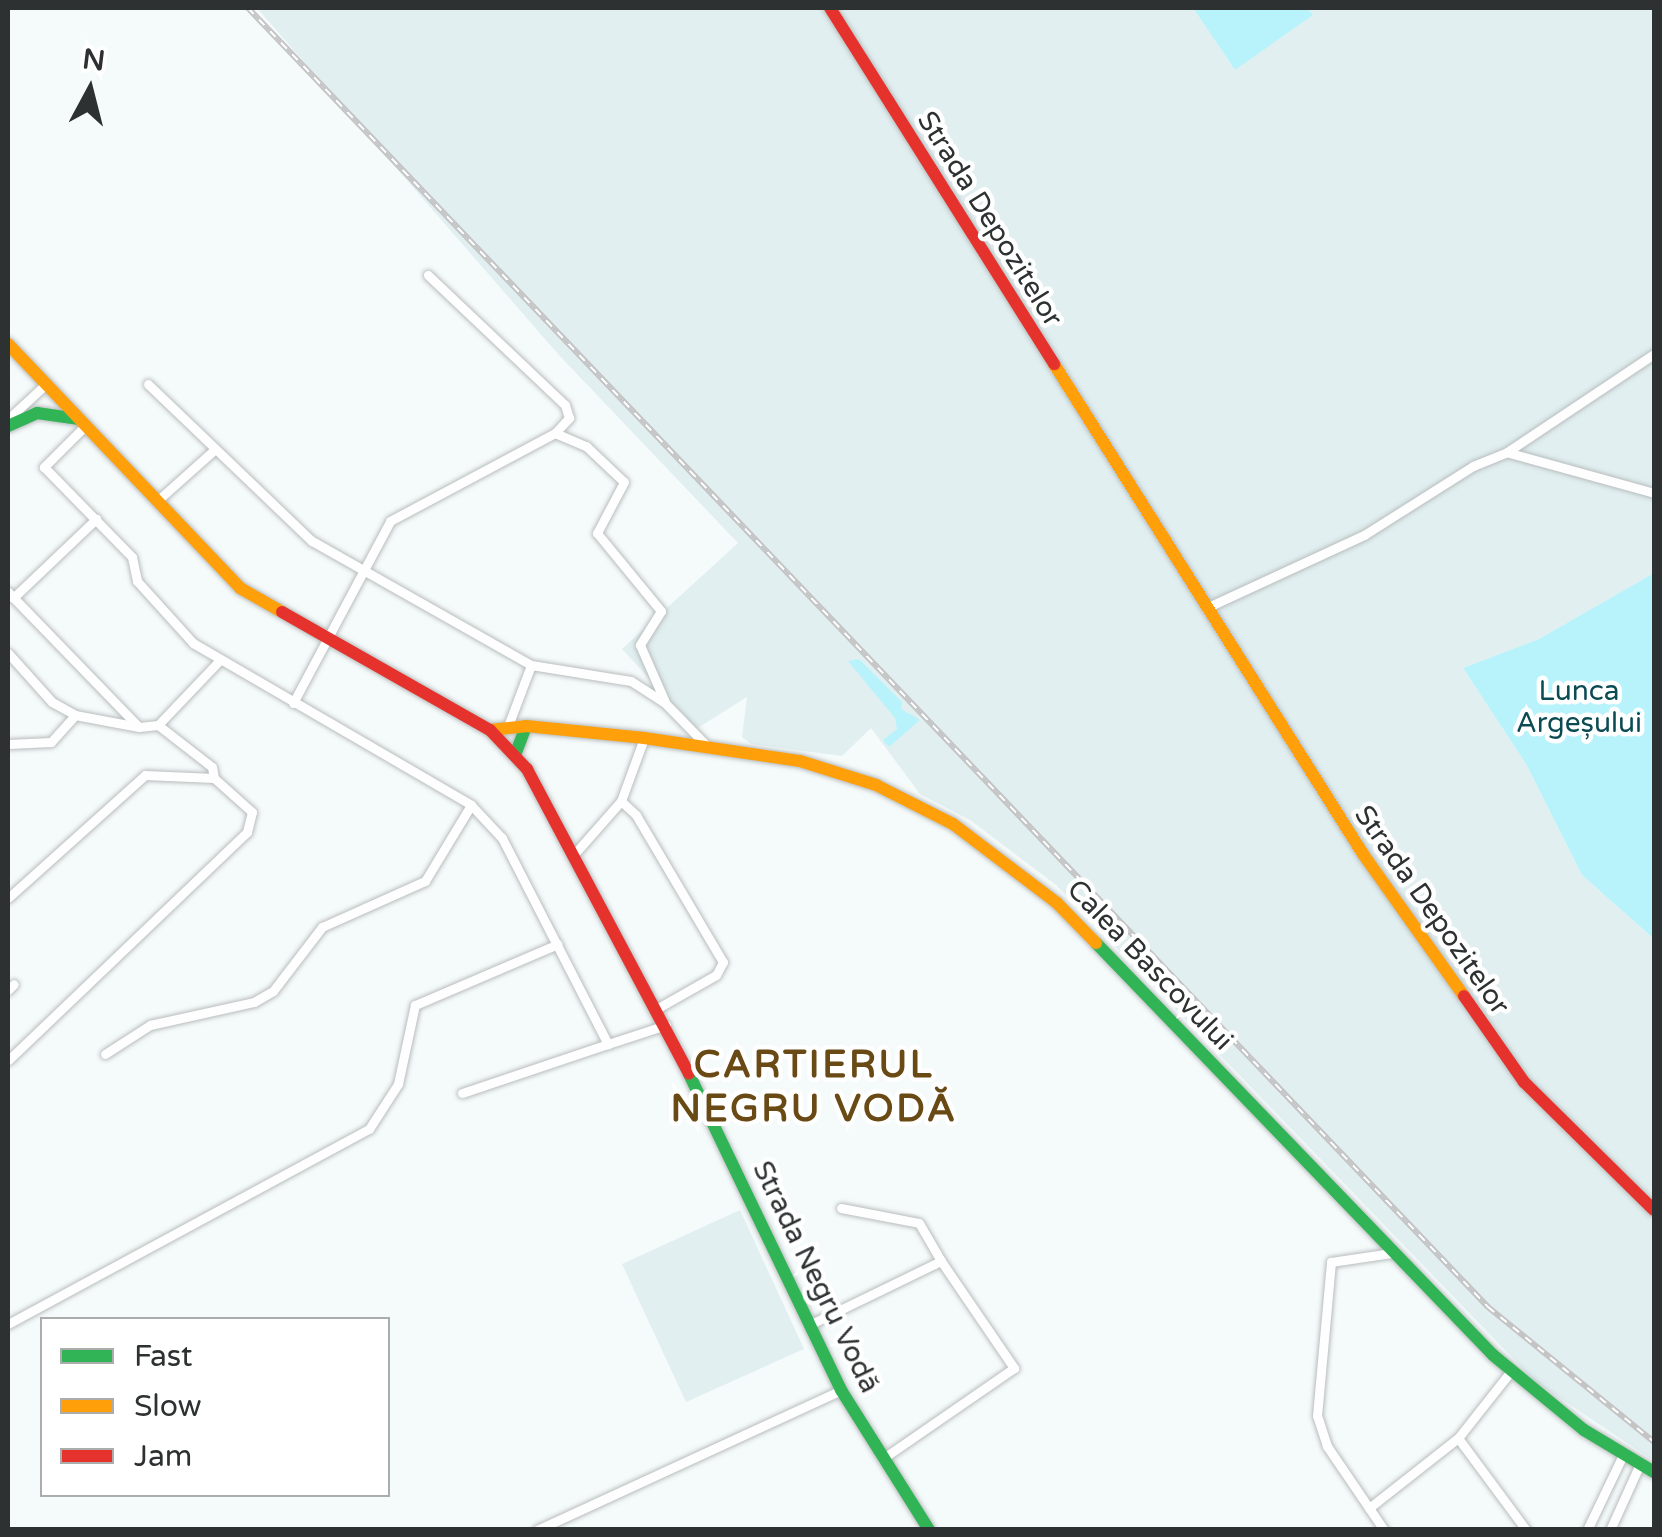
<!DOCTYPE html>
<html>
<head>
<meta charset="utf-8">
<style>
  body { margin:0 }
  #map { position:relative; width:1662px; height:1537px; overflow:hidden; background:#f5fafb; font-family:"Varela Round",sans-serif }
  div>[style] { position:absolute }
  .built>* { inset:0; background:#e1eff1 }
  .green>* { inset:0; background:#b8f3fb }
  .roads { filter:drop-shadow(0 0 2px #b9bdbd) drop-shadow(0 0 2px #b9bdbd) }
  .street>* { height:9px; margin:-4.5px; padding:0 4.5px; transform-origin:4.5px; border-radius:4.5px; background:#fefefe }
  .fast>* { height:12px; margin:-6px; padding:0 6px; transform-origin:6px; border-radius:6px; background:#30b455 }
  .slow>* { height:12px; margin:-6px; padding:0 6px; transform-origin:6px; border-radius:6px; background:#ff9f0a }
  .jam>* { height:12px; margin:-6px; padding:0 6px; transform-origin:6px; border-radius:6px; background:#e5322d }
  .rail>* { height:6px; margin-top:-3px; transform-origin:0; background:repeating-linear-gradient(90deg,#fff 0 8px,#c4c4c5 0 16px); box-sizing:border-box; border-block:2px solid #c4c4c5 }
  span { translate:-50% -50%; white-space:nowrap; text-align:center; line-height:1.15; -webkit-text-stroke:9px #fff; paint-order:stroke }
  .street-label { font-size:28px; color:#2d3131 }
  .park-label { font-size:28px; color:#0b4b53 }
  .district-label { font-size:38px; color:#694a14; font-weight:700; letter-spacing:2.5px }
  .frame { position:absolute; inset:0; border:10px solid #2d3131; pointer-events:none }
  .legend { position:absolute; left:40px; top:1317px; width:350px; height:180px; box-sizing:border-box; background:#fff; border:2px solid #abadad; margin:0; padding:12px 18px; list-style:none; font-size:30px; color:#2d3131 }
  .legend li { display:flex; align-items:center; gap:20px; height:50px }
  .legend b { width:50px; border:2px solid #abadad }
  .north { position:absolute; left:40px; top:40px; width:100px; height:100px; -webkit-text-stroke:8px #fff; paint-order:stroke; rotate:7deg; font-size:28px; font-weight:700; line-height:40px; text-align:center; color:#2d3131 }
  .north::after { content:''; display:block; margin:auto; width:35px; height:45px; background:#2d3131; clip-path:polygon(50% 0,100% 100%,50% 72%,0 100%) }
</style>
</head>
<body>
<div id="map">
  <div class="built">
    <div style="clip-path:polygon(257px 8px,1193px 8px,1235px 70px,1312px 15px,1307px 8px,1654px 8px,1654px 573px,1539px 639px,1463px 668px,1526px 764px,1582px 875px,1654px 939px,1654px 1461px,1536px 1382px,1056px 885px,970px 820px,920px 794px,871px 728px,842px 756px,751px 744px,742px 737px,747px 697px,696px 729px,622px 649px,738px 543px,558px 354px)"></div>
    <div style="clip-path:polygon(740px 1210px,804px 1349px,686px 1402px,622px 1264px)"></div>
  </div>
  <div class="green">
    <div style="clip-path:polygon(1193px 8px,1307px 8px,1313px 15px,1235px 70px)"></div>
    <div style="clip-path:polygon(1654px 573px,1654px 939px,1582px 875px,1526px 764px,1463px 668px,1539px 639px)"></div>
    <div style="clip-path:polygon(859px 659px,902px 702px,901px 709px,920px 720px,889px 747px,883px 740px,897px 729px,895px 718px,848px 661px)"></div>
  </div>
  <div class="roads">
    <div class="street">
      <div style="left:148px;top:384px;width:227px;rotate:43.8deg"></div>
      <div style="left:312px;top:541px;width:252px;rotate:29.5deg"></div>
      <div style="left:531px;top:665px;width:101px;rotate:9.1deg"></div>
      <div style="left:631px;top:681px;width:40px;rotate:32.9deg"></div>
      <div style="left:665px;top:703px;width:60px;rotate:45.7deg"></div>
      <div style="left:8px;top:419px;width:50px;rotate:-42.6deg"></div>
      <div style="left:84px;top:427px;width:57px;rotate:135deg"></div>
      <div style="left:44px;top:467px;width:126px;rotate:45.6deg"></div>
      <div style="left:132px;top:557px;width:25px;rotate:78deg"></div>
      <div style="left:137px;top:581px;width:84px;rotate:47.9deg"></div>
      <div style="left:193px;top:643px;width:322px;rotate:30.2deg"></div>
      <div style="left:471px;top:805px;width:45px;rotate:46.8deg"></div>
      <div style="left:502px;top:838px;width:232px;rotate:62.8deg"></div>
      <div style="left:608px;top:1044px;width:61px;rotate:-18.1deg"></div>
      <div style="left:555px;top:433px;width:34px;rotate:23deg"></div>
      <div style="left:586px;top:446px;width:52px;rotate:43.5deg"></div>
      <div style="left:624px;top:482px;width:58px;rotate:117.9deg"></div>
      <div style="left:597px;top:533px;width:101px;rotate:50.6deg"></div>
      <div style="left:661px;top:611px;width:40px;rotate:122deg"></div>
      <div style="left:640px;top:645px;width:62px;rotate:66.3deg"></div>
      <div style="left:1510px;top:453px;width:149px;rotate:15.5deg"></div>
      <div style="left:157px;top:501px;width:76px;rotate:-41.8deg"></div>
      <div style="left:8px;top:592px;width:185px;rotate:45.9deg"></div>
      <div style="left:13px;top:598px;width:115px;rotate:-43.6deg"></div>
      <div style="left:1206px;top:608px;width:174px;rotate:-24.8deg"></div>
      <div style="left:1364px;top:535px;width:129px;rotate:-32.3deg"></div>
      <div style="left:1473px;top:466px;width:37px;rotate:-22deg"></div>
      <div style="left:1507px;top:452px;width:177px;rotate:-33.7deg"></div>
      <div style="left:8px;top:653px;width:66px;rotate:48.1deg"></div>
      <div style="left:52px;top:702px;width:26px;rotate:29deg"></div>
      <div style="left:75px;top:715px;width:65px;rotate:10.6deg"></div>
      <div style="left:139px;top:727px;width:19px;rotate:-6deg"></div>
      <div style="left:158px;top:725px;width:87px;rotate:-46.4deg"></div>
      <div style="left:293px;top:703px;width:206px;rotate:-61.9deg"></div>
      <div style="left:390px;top:521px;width:187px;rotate:-28.1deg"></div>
      <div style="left:555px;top:433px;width:21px;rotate:-47deg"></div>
      <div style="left:569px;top:418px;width:14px;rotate:-107deg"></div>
      <div style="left:565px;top:405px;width:189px;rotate:-136.5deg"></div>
      <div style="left:158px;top:725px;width:68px;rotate:37.9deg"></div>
      <div style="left:212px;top:767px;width:11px;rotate:80deg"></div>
      <div style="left:508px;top:726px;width:65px;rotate:-69.3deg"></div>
      <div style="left:8px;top:744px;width:43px;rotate:-2.7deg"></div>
      <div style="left:51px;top:742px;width:36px;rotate:-48deg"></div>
      <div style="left:621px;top:801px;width:21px;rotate:43deg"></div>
      <div style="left:636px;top:815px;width:171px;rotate:59.4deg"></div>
      <div style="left:723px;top:962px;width:15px;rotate:118deg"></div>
      <div style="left:716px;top:975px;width:67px;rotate:150.4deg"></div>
      <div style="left:577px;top:851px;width:67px;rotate:-48.7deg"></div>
      <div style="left:621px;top:801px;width:67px;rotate:-69.9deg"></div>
      <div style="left:8px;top:898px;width:184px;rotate:-41.9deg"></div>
      <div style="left:145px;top:775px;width:69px;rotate:2.5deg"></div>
      <div style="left:214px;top:778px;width:51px;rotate:41.8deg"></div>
      <div style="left:252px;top:812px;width:21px;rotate:104deg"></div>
      <div style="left:247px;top:832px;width:330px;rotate:136.3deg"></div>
      <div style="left:8px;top:990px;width:8px;rotate:-45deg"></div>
      <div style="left:105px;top:1054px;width:54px;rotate:-32.8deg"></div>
      <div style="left:150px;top:1025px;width:107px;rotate:-12.5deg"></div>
      <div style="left:254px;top:1002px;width:22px;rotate:-30deg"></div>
      <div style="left:273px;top:991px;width:81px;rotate:-52.6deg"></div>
      <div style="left:322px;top:927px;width:113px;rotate:-24.1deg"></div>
      <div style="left:425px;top:881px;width:89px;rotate:-58.8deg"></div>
      <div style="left:462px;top:1093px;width:154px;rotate:-18.6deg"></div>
      <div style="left:841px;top:1208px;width:79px;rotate:10.9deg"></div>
      <div style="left:919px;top:1223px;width:44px;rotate:59.9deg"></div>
      <div style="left:8px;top:1324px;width:410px;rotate:-28.4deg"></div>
      <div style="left:369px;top:1129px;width:54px;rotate:-57.2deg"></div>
      <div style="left:398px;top:1084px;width:81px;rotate:-77.9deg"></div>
      <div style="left:415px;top:1005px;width:155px;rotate:-23.1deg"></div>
      <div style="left:809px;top:1325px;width:147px;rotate:-25.9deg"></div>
      <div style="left:941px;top:1261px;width:130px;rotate:55.7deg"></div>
      <div style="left:1014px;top:1368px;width:160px;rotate:145.4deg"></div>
      <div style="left:1511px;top:1371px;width:85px;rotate:128.3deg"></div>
      <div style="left:1458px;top:1438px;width:114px;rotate:53.5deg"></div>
      <div style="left:1369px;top:1508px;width:113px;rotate:-38.2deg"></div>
      <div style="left:537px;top:1530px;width:335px;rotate:-24.7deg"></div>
      <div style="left:1384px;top:1530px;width:102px;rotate:-124.2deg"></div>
      <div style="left:1327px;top:1446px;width:32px;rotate:-108deg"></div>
      <div style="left:1317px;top:1416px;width:155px;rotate:-84.8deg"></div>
      <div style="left:1331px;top:1262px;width:61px;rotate:-8.5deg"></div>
      <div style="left:1587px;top:1530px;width:83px;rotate:-64.4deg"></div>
      <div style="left:1610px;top:1530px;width:72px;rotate:-65.6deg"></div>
    </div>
    <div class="fast">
      <div style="left:8px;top:426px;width:32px;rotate:-24deg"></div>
      <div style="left:37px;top:413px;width:41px;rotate:8.3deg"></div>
      <div style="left:515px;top:755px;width:31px;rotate:-69deg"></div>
      <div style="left:1096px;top:943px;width:572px;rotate:46.06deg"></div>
      <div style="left:1493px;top:1355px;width:118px;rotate:39.5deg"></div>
      <div style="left:1584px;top:1430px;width:82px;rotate:31deg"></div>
      <div style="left:689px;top:1074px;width:351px;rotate:64.3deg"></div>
      <div style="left:841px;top:1390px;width:165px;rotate:57.8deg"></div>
    </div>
    <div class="slow">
      <div style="left:8px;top:344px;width:337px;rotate:46.4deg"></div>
      <div style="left:240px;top:588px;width:48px;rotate:29.7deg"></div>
      <div style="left:1054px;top:364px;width:579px;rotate:57.76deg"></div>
      <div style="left:1363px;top:854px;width:174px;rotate:54.6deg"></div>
      <div style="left:490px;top:730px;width:36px;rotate:-6deg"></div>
      <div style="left:526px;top:726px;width:119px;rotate:5.8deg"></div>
      <div style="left:644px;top:738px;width:158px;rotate:8.4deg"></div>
      <div style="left:800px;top:761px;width:80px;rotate:17.5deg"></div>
      <div style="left:876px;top:785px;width:86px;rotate:26.9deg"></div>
      <div style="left:953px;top:824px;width:131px;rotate:37.2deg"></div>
      <div style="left:1057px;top:903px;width:56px;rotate:45.7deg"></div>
    </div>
    <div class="jam">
      <div style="left:830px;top:8px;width:421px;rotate:57.8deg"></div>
      <div style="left:282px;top:612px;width:239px;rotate:29.6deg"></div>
      <div style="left:490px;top:730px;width:54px;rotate:46.5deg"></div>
      <div style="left:527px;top:769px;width:345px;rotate:62deg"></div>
      <div style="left:1464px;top:996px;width:105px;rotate:55.1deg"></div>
      <div style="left:1524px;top:1082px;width:182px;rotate:44.6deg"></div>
    </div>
  </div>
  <div class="rail">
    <div style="left:248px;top:8px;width:1796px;rotate:46.33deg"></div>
    <div style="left:1488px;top:1307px;width:214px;rotate:39.1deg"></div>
  </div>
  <div class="street-label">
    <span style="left:990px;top:219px;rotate:58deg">Strada Depozitelor</span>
    <span style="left:1432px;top:910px;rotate:55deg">Strada Depozitelor</span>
    <span style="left:1150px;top:965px;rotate:46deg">Calea Bascovului</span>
    <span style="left:816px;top:1277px;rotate:64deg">Strada Negru Vodă</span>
  </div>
  <div class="park-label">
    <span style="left:1579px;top:707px">Lunca<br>Argeșului</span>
  </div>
  <div class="district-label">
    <span style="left:814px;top:1088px">CARTIERUL<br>NEGRU VODĂ</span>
  </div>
  <div class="frame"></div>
  <ul class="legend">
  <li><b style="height:12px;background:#30b455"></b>Fast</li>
  <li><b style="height:12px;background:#ff9f0a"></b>Slow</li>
  <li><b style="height:12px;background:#e5322d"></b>Jam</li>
  </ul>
  <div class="north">N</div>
</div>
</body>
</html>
